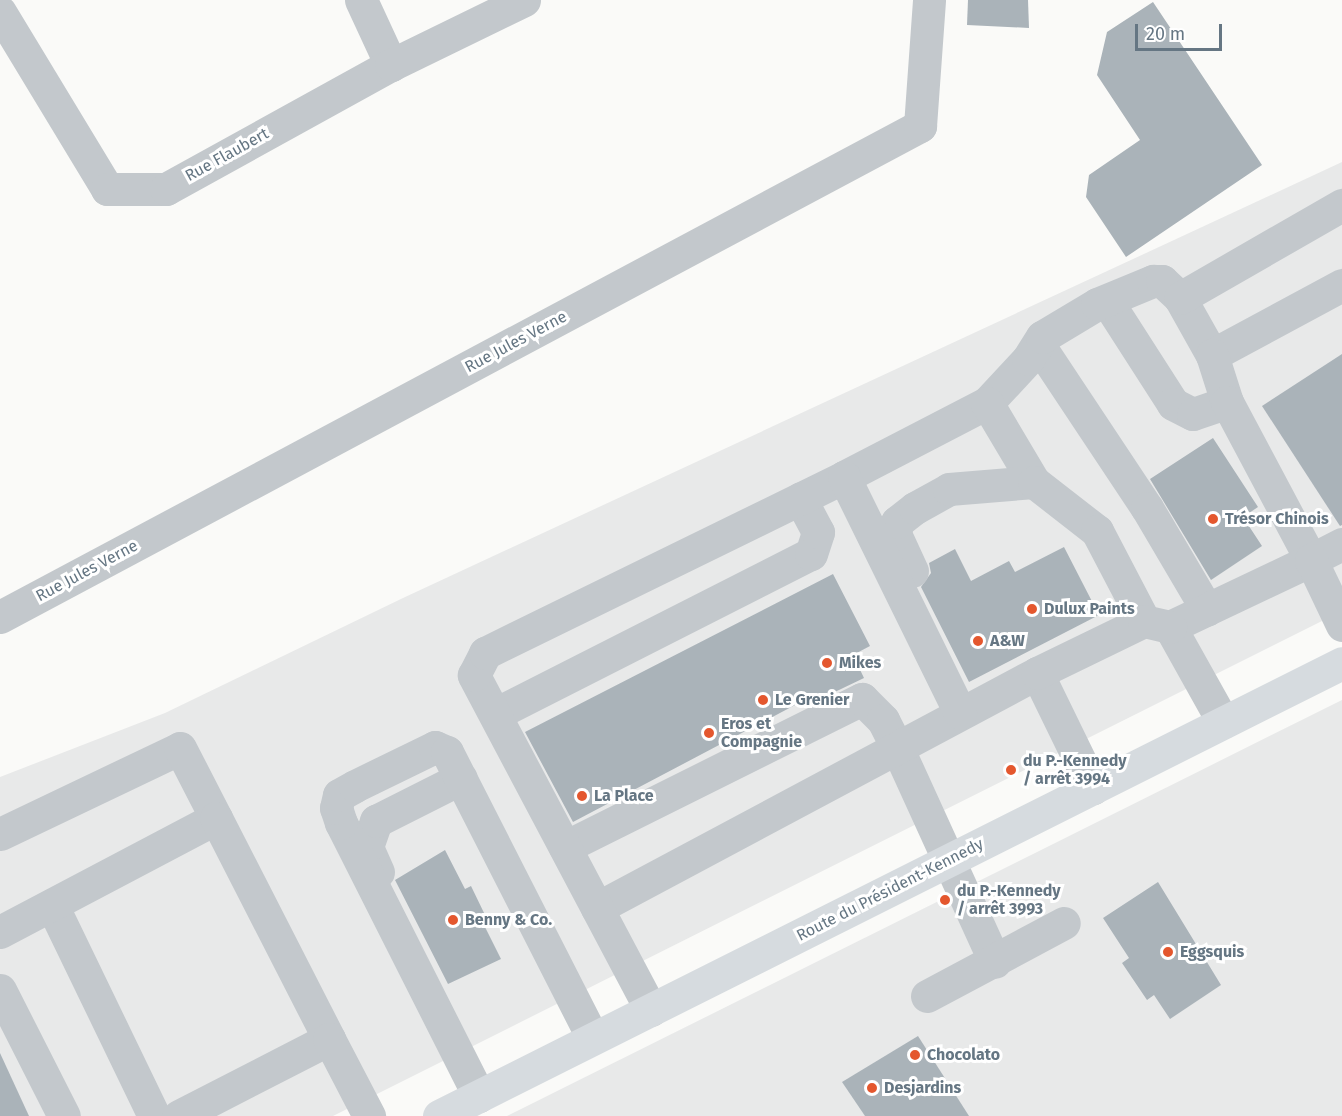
<!DOCTYPE html>
<html>
<head>
<meta charset="utf-8">
<style>
  body { margin:0 }
  #map { position:relative; width:1342px; height:1116px; overflow:hidden; background:#fafaf8; font-family:"Fira Sans",sans-serif }
  div>[style] { position:absolute }
  .built>* { inset:0; background:#e8e9e9 }
  .building>* { inset:0; background:#aab3b9 }
  .minor>* { height:33px; margin:-16.5px; padding:0 16.5px; transform-origin:16.5px; border-radius:16.5px; background:#c3c8cc }
  .major>* { height:33px; margin:-16.5px; padding:0 16.5px; transform-origin:16.5px; border-radius:16.5px; background:#d6dbdf }
  .dots>* { width:16px; height:16px; translate:-50% -50%; box-sizing:border-box; border:3px solid #fff; border-radius:50% }
  span { translate:-50% -50%; white-space:nowrap; text-align:center; line-height:1.15; -webkit-text-stroke:6px #fff; paint-order:stroke }
  .street-label { font-size:16px; color:#657683 }
  .poi-label { font-size:16px; color:#657683; font-weight:700 }
  .left { translate:0 -50%; text-align:left }
  .scale { position:absolute; left:1135px; top:24px; width:87px; height:27px; box-sizing:border-box; border:3px solid #657683; border-top:0; padding-left:8px; font-size:18px; line-height:21px; white-space:nowrap; color:#657683; -webkit-text-stroke:4px #fff; paint-order:stroke }
</style>
</head>
<body>
<div id="map">
  <div class="built">
    <div style="clip-path:polygon(1342px 162px,1342px 611px,333px 1116px,0 1116px,0 777px,165px 713px,403px 598px)"></div>
    <div style="clip-path:polygon(1342px 700px,1342px 1116px,507px 1116px)"></div>
  </div>
  <div class="building">
    <div style="clip-path:polygon(968px 0,1028px 0,1029px 28px,967px 25px)"></div>
    <div style="clip-path:polygon(1153px 2px,1262px 165px,1126px 257px,1086px 197px,1089px 175px,1140px 140px,1097px 75px,1107px 32px)"></div>
    <div style="clip-path:polygon(1342px 354px,1342px 525px,1340px 526px,1262px 406px)"></div>
    <div style="clip-path:polygon(1213px 438px,1258px 507px,1243px 517px,1262px 546px,1211px 580px,1150px 479px)"></div>
    <div style="clip-path:polygon(1064px 547px,1099px 615px,969px 682px,921px 587px,931px 573px,929px 563px,955px 549px,971px 581px,1009px 561px,1015px 572px)"></div>
    <div style="clip-path:polygon(833px 574px,870px 646px,853px 655px,864px 678px,816px 701px,814px 695px,573px 822px,525px 732px)"></div>
    <div style="clip-path:polygon(445px 850px,465px 889px,471px 886px,486px 917px,481px 919px,501px 959px,448px 984px,395px 880px)"></div>
    <div style="clip-path:polygon(1158px 882px,1221px 985px,1170px 1019px,1154px 995px,1147px 1000px,1122px 963px,1129px 958px,1103px 918px)"></div>
    <div style="clip-path:polygon(918px 1036px,969px 1116px,865px 1116px,842px 1082px)"></div>
    <div style="clip-path:polygon(0 1053px,29px 1116px,0 1116px)"></div>
  </div>
  <div class="minor">
    <div style="left:361px;top:0;width:72px;rotate:65.2deg"></div>
    <div style="left:0;top:12px;width:207px;rotate:58.8deg"></div>
    <div style="left:107px;top:189px;width:59px"></div>
    <div style="left:166px;top:189px;width:257px;rotate:-28.9deg"></div>
    <div style="left:391px;top:65px;width:148px;rotate:-26deg"></div>
    <div style="left:1180px;top:298px;width:65px;rotate:60.7deg"></div>
    <div style="left:1212px;top:355px;width:148px;rotate:-28.3deg"></div>
    <div style="left:1107px;top:301px;width:122px;rotate:57.3deg"></div>
    <div style="left:1173px;top:404px;width:22px;rotate:27deg"></div>
    <div style="left:1193px;top:414px;width:36px;rotate:-19deg"></div>
    <div style="left:1038px;top:344px;width:197px;rotate:56.4deg"></div>
    <div style="left:1147px;top:508px;width:118px;rotate:59.5deg"></div>
    <div style="left:1212px;top:355px;width:49px;rotate:72.3deg"></div>
    <div style="left:1227px;top:402px;width:179px;rotate:62deg"></div>
    <div style="left:1311px;top:560px;width:156px;rotate:154.6deg"></div>
    <div style="left:1170px;top:627px;width:109px;rotate:60.8deg"></div>
    <div style="left:987px;top:403px;width:60px;rotate:-47deg"></div>
    <div style="left:1028px;top:359px;width:26px;rotate:-58deg"></div>
    <div style="left:1042px;top:337px;width:64px;rotate:-31deg"></div>
    <div style="left:1097px;top:304px;width:61px;rotate:-22.3deg"></div>
    <div style="left:1153px;top:281px;width:9px"></div>
    <div style="left:1162px;top:281px;width:25px;rotate:43deg"></div>
    <div style="left:1180px;top:298px;width:187px;rotate:-29.9deg"></div>
    <div style="left:844px;top:477px;width:161px;rotate:-27.4deg"></div>
    <div style="left:987px;top:403px;width:92px;rotate:59.3deg"></div>
    <div style="left:1342px;top:544px;width:35px;rotate:153deg"></div>
    <div style="left:1311px;top:560px;width:72px;rotate:64.5deg"></div>
    <div style="left:912px;top:571px;width:41px;rotate:-114.7deg"></div>
    <div style="left:895px;top:534px;width:12px;rotate:-81deg"></div>
    <div style="left:897px;top:522px;width:23px;rotate:-38deg"></div>
    <div style="left:915px;top:508px;width:39px;rotate:-29deg"></div>
    <div style="left:949px;top:489px;width:85px;rotate:-4.7deg"></div>
    <div style="left:1034px;top:482px;width:80px;rotate:37.9deg"></div>
    <div style="left:1097px;top:531px;width:102px;rotate:62.4deg"></div>
    <div style="left:0;top:617px;width:1043px;rotate:-28.09deg"></div>
    <div style="left:920px;top:126px;width:126px;rotate:-85.9deg"></div>
    <div style="left:1037px;top:673px;width:128px;rotate:64deg"></div>
    <div style="left:495px;top:714px;width:354px;rotate:-26.9deg"></div>
    <div style="left:811px;top:554px;width:23px;rotate:-72deg"></div>
    <div style="left:818px;top:532px;width:38px;rotate:-118deg"></div>
    <div style="left:0;top:834px;width:199px;rotate:-25.5deg"></div>
    <div style="left:180px;top:748px;width:79px;rotate:62.8deg"></div>
    <div style="left:565px;top:847px;width:332px;rotate:-26.5deg"></div>
    <div style="left:862px;top:699px;width:30px;rotate:45deg"></div>
    <div style="left:883px;top:720px;width:30px;rotate:63deg"></div>
    <div style="left:897px;top:747px;width:236px;rotate:65.5deg"></div>
    <div style="left:378px;top:872px;width:27px;rotate:-114deg"></div>
    <div style="left:367px;top:847px;width:28px;rotate:-71deg"></div>
    <div style="left:376px;top:821px;width:95px;rotate:-26.8deg"></div>
    <div style="left:52px;top:905px;width:234px;rotate:64.2deg"></div>
    <div style="left:597px;top:908px;width:499px;rotate:-28.1deg"></div>
    <div style="left:1037px;top:673px;width:119px;rotate:-25.9deg"></div>
    <div style="left:1144px;top:621px;width:27px;rotate:13deg"></div>
    <div style="left:0;top:932px;width:244px;rotate:-27.8deg"></div>
    <div style="left:216px;top:818px;width:248px;rotate:62.9deg"></div>
    <div style="left:329px;top:1039px;width:169px;rotate:152.8deg"></div>
    <div style="left:0;top:990px;width:141px;rotate:63.1deg"></div>
    <div style="left:927px;top:996px;width:155px;rotate:-28.1deg"></div>
    <div style="left:651px;top:1010px;width:379px;rotate:-117.9deg"></div>
    <div style="left:474px;top:675px;width:25px;rotate:-63deg"></div>
    <div style="left:485px;top:653px;width:400px;rotate:-26.1deg"></div>
    <div style="left:844px;top:477px;width:263px;rotate:63.8deg"></div>
    <div style="left:329px;top:1039px;width:87px;rotate:62.5deg"></div>
    <div style="left:479px;top:1096px;width:306px;rotate:-116.8deg"></div>
    <div style="left:341px;top:823px;width:16px;rotate:-108deg"></div>
    <div style="left:336px;top:808px;width:13px;rotate:-77deg"></div>
    <div style="left:339px;top:795px;width:18px;rotate:-29deg"></div>
    <div style="left:355px;top:786px;width:89px;rotate:-26deg"></div>
    <div style="left:435px;top:747px;width:13px;rotate:23deg"></div>
    <div style="left:447px;top:752px;width:321px;rotate:63deg"></div>
  </div>
  <div class="major">
    <div style="left:439px;top:1116px;width:1010px;rotate:-26.64deg"></div>
  </div>
  <div class="dots">
    <div style="left:1213px;top:519px;background:#e4572e"></div>
    <div style="left:1032px;top:609px;background:#e4572e"></div>
    <div style="left:978px;top:641px;background:#e4572e"></div>
    <div style="left:827px;top:663px;background:#e4572e"></div>
    <div style="left:763px;top:700px;background:#e4572e"></div>
    <div style="left:709px;top:733px;background:#e4572e"></div>
    <div style="left:1011px;top:770px;background:#e4572e"></div>
    <div style="left:582px;top:796px;background:#e4572e"></div>
    <div style="left:945px;top:900px;background:#e4572e"></div>
    <div style="left:453px;top:920px;background:#e4572e"></div>
    <div style="left:1168px;top:952px;background:#e4572e"></div>
    <div style="left:915px;top:1055px;background:#e4572e"></div>
    <div style="left:872px;top:1088px;background:#e4572e"></div>
  </div>
  <div class="street-label">
    <span style="left:227px;top:155px;rotate:-29deg">Rue Flaubert</span>
    <span style="left:516px;top:342px;rotate:-28deg">Rue Jules Verne</span>
    <span style="left:87px;top:571px;rotate:-28deg">Rue Jules Verne</span>
    <span style="left:890px;top:890px;rotate:-27deg">Route du Président-Kennedy</span>
  </div>
  <div class="poi-label">
    <span class="left" style="left:1225px;top:519px">Trésor Chinois</span>
    <span class="left" style="left:1044px;top:609px">Dulux Paints</span>
    <span class="left" style="left:990px;top:641px">A&amp;W</span>
    <span class="left" style="left:839px;top:663px">Mikes</span>
    <span class="left" style="left:775px;top:700px">Le Grenier</span>
    <span class="left" style="left:721px;top:733px">Eros et<br>Compagnie</span>
    <span class="left" style="left:1023px;top:770px">du P.-Kennedy<br>/ arrêt 3994</span>
    <span class="left" style="left:594px;top:796px">La Place</span>
    <span class="left" style="left:957px;top:900px">du P.-Kennedy<br>/ arrêt 3993</span>
    <span class="left" style="left:465px;top:920px">Benny &amp; Co.</span>
    <span class="left" style="left:1180px;top:952px">Eggsquis</span>
    <span class="left" style="left:927px;top:1055px">Chocolato</span>
    <span class="left" style="left:884px;top:1088px">Desjardins</span>
  </div>
  <div class="scale">20 m</div>
</div>
</body>
</html>
